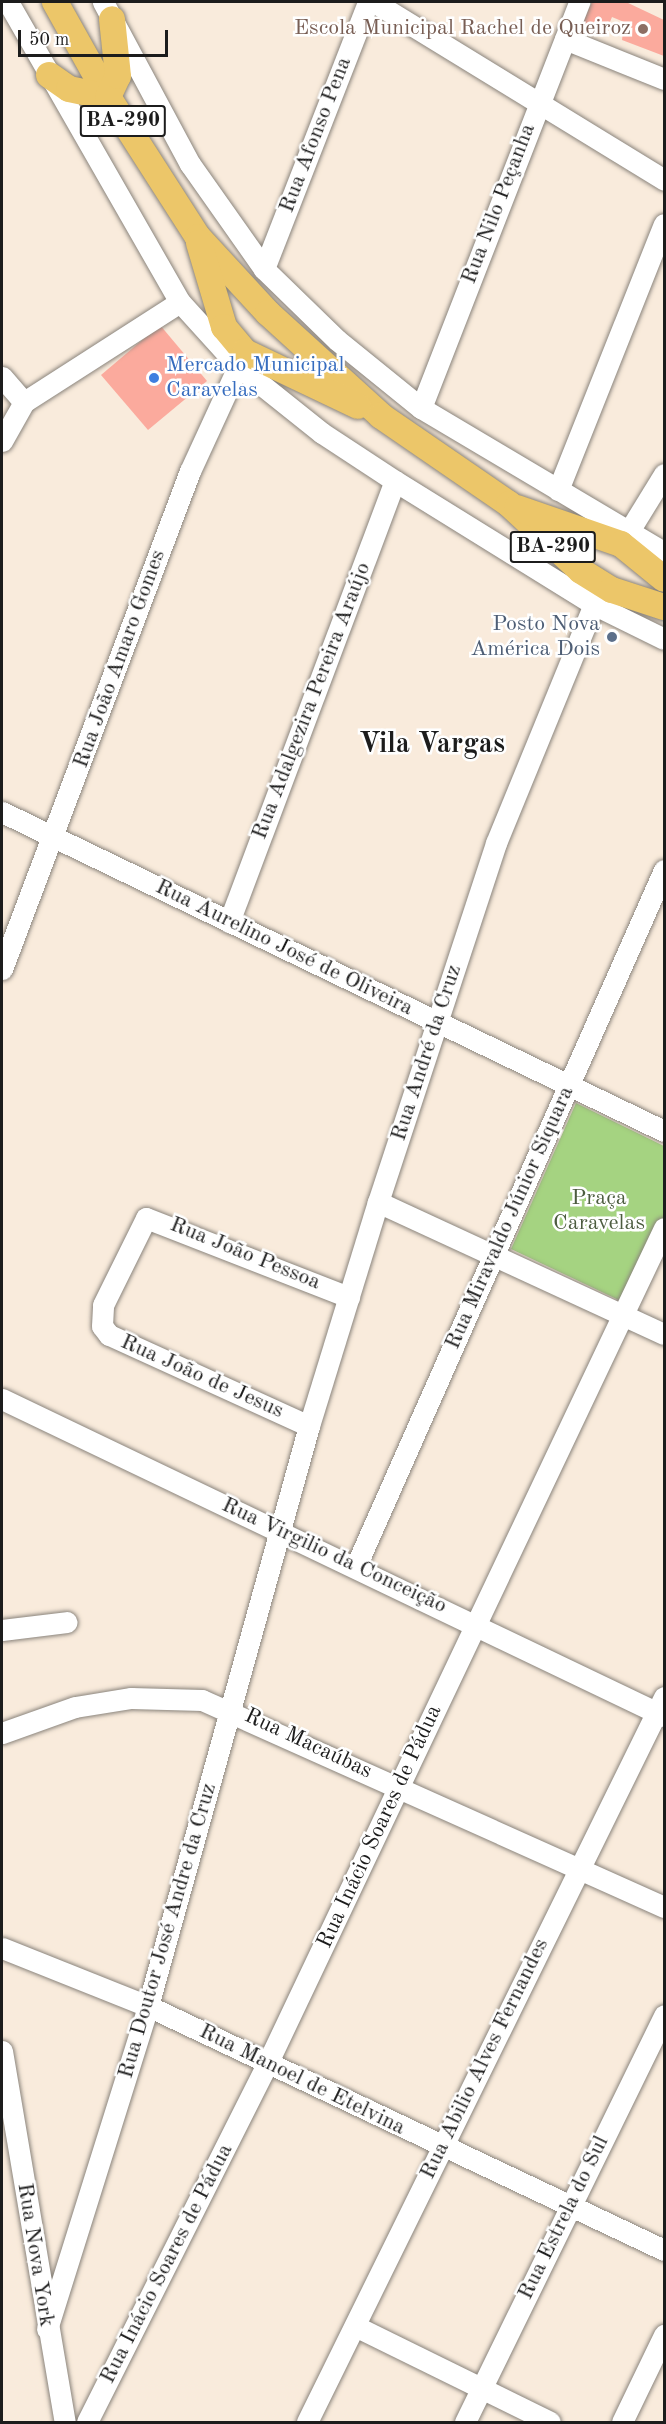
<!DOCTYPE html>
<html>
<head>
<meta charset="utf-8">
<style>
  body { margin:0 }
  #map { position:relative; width:666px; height:2424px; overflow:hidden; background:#f9ebdc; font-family:"Old Standard TT",serif }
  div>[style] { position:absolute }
  .green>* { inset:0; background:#a5d381 }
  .building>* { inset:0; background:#fbaa9d }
  .roads { filter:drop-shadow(0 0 2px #8a847c) drop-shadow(0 0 2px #8a847c) }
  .minor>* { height:21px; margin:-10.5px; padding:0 10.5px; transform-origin:10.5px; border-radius:10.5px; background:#fff }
  .major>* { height:26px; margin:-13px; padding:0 13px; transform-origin:13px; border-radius:13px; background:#ecc669 }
  .dots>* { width:16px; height:16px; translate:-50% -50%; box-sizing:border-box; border:3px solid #fff; border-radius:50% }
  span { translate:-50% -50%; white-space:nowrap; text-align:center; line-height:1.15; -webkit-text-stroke:5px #fff; paint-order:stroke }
  .shield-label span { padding:2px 4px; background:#fff; border:2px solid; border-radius:4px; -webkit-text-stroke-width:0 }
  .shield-label { font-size:21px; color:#1c1c1c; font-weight:700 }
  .education-label { font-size:22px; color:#785e54 }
  .right { translate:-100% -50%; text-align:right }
  .street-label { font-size:22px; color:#1c1c1c }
  .shop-label { font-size:22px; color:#366cbe }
  .left { translate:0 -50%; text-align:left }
  .service-label { font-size:22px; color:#4e5e75 }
  .park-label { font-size:22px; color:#4c5c3f }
  .district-label { font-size:28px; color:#1c1c1c; font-weight:700 }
  .frame { position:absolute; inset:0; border:3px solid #1c1c1c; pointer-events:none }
  .scale { position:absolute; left:18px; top:30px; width:150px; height:27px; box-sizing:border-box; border:3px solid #1c1c1c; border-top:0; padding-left:8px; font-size:18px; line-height:21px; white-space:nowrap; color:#1c1c1c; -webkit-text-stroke:4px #fff; paint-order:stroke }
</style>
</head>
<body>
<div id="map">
  <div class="green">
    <div style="clip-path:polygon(576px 1103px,664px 1146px,664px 1225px,627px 1304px,511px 1249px)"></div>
  </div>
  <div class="building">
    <div style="clip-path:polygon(592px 2px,626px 2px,664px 20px,664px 56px,622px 40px,624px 22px,612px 17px,605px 34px,582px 25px)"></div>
    <div style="clip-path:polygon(160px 325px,207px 381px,148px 430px,101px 375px)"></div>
  </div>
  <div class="roads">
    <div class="minor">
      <div style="left:8px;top:2px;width:346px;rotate:60.2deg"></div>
      <div style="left:180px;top:302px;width:86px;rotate:47.8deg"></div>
      <div style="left:238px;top:366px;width:107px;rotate:38.6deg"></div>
      <div style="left:322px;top:433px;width:87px;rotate:33.3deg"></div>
      <div style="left:395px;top:481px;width:233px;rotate:31.8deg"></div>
      <div style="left:593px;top:604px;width:79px;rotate:26.2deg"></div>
      <div style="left:103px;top:2px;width:184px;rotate:61.8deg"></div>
      <div style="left:190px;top:164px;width:128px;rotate:54.8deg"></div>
      <div style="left:264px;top:269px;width:102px;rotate:44.2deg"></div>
      <div style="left:337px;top:340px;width:108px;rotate:39deg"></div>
      <div style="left:421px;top:408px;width:282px;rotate:30.7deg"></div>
      <div style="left:374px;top:2px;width:340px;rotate:31.5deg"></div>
      <div style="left:565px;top:39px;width:107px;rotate:22deg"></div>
      <div style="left:264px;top:269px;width:287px;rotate:-68.7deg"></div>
      <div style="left:2px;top:377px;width:33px;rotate:49deg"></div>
      <div style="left:421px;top:408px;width:436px;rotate:-68.7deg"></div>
      <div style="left:2px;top:441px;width:45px;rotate:-60.6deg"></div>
      <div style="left:24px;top:402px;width:185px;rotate:-32.7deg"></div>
      <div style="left:558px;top:490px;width:286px;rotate:-68.3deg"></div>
      <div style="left:621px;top:544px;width:82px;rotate:-58.4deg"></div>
      <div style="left:2px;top:812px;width:735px;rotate:25.73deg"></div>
      <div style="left:229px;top:922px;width:471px;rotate:-69.4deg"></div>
      <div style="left:2px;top:969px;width:532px;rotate:-69.32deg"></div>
      <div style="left:190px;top:471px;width:127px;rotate:-65.3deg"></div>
      <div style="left:378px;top:1202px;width:315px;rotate:24.8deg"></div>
      <div style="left:2px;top:1399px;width:734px;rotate:25.59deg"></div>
      <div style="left:309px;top:1426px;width:220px;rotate:-155.5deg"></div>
      <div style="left:109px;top:1335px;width:11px;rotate:-128deg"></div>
      <div style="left:102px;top:1326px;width:21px;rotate:-87deg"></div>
      <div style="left:103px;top:1305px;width:97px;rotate:-63.7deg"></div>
      <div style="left:146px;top:1218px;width:218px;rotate:21.3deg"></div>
      <div style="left:356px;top:1566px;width:761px;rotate:-66.13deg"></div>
      <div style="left:2px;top:1630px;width:65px;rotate:-7deg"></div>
      <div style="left:2px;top:1733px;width:77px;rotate:-19.6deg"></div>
      <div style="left:75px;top:1707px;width:57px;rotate:-9.1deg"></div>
      <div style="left:131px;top:1698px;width:71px;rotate:1.6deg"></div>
      <div style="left:202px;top:1700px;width:506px;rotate:24.13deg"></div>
      <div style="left:2px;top:1948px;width:157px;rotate:21.7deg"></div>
      <div style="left:148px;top:2006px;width:571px;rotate:25.31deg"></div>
      <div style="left:2px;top:2051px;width:376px;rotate:80.4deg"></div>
      <div style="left:355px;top:2326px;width:217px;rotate:26.2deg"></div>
      <div style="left:47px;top:2329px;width:338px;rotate:-72.6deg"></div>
      <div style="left:148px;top:2006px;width:602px;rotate:-74.49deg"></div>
      <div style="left:309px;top:1426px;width:234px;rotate:-72.9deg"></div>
      <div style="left:378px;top:1202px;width:378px;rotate:-71.8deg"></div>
      <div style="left:496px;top:843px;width:280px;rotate:-67.7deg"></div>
      <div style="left:87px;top:2422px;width:403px;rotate:-63.3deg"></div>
      <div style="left:268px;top:2062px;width:923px;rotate:-64.6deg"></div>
      <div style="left:307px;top:2422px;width:808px;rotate:-63.78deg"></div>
      <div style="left:465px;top:2422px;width:453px;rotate:-63.9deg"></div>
      <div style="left:622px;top:2422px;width:97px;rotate:-64.2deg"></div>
    </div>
    <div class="major">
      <div style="left:55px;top:2px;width:109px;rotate:60.8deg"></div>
      <div style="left:108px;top:97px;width:166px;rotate:57.3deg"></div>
      <div style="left:198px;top:237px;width:103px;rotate:47.4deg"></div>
      <div style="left:268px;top:313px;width:153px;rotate:42.3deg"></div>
      <div style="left:381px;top:416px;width:155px;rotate:34.5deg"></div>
      <div style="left:509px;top:504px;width:98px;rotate:42.9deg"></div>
      <div style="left:581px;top:571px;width:36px;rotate:32deg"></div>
      <div style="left:612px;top:590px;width:55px;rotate:18.1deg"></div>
      <div style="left:49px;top:75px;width:24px;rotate:35deg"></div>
      <div style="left:69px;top:89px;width:40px;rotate:12deg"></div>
      <div style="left:108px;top:97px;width:23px;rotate:-65deg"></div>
      <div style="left:118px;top:76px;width:57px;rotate:-96deg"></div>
      <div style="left:199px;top:243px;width:88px;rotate:73.4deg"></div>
      <div style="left:224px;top:327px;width:33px;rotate:50deg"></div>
      <div style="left:245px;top:352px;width:125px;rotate:25.5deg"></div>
      <div style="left:517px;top:508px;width:110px;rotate:19.1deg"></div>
      <div style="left:621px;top:544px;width:55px;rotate:39.1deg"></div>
    </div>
  </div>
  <div class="dots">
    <div style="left:643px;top:29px;background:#8d6e63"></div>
    <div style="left:154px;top:378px;background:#3f7fe0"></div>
    <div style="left:612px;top:637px;background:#5c6f8a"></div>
  </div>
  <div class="shield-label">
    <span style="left:123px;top:121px">BA-290</span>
    <span style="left:553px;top:547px">BA-290</span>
  </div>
  <div class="education-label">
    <span class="right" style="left:631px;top:29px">Escola Municipal Rachel de Queiroz</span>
  </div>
  <div class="street-label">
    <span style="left:316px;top:135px;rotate:-69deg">Rua Afonso Pena</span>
    <span style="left:499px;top:204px;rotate:-69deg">Rua Nilo Peçanha</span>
    <span style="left:120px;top:659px;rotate:-70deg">Rua João Amaro Gomes</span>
    <span style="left:312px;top:701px;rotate:-69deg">Rua Adalgezira Pereira Araújo</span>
    <span style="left:284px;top:948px;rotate:26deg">Rua Aurelino José de Oliveira</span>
    <span style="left:427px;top:1053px;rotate:-72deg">Rua André da Cruz</span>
    <span style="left:510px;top:1218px;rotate:-66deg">Rua Miravaldo Júnior Siquara</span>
    <span style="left:245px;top:1254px;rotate:22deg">Rua João Pessoa</span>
    <span style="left:202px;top:1377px;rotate:24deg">Rua João de Jesus</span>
    <span style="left:334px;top:1556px;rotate:25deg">Rua Virgilio da Conceição</span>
    <span style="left:308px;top:1744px;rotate:25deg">Rua Macaúbas</span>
    <span style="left:380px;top:1827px;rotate:-65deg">Rua Inácio Soares de Pádua</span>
    <span style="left:168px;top:1931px;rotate:-74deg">Rua Doutor José Andre da Cruz</span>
    <span style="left:485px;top:2059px;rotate:-64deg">Rua Abilio Alves Fernandes</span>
    <span style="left:302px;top:2080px;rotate:26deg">Rua Manoel de Etelvina</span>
    <span style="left:564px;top:2218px;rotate:-64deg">Rua Estrela do Sul</span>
    <span style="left:35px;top:2255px;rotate:81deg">Rua Nova York</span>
    <span style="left:167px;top:2264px;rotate:-63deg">Rua Inácio Soares de Pádua</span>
  </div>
  <div class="shop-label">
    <span class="left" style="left:166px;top:378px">Mercado Municipal<br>Caravelas</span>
  </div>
  <div class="service-label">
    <span class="right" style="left:600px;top:637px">Posto Nova<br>América Dois</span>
  </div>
  <div class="park-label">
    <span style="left:599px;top:1211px">Praça<br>Caravelas</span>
  </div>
  <div class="district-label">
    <span style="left:432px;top:745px">Vila Vargas</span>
  </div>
  <div class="frame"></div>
  <div class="scale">50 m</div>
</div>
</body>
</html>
